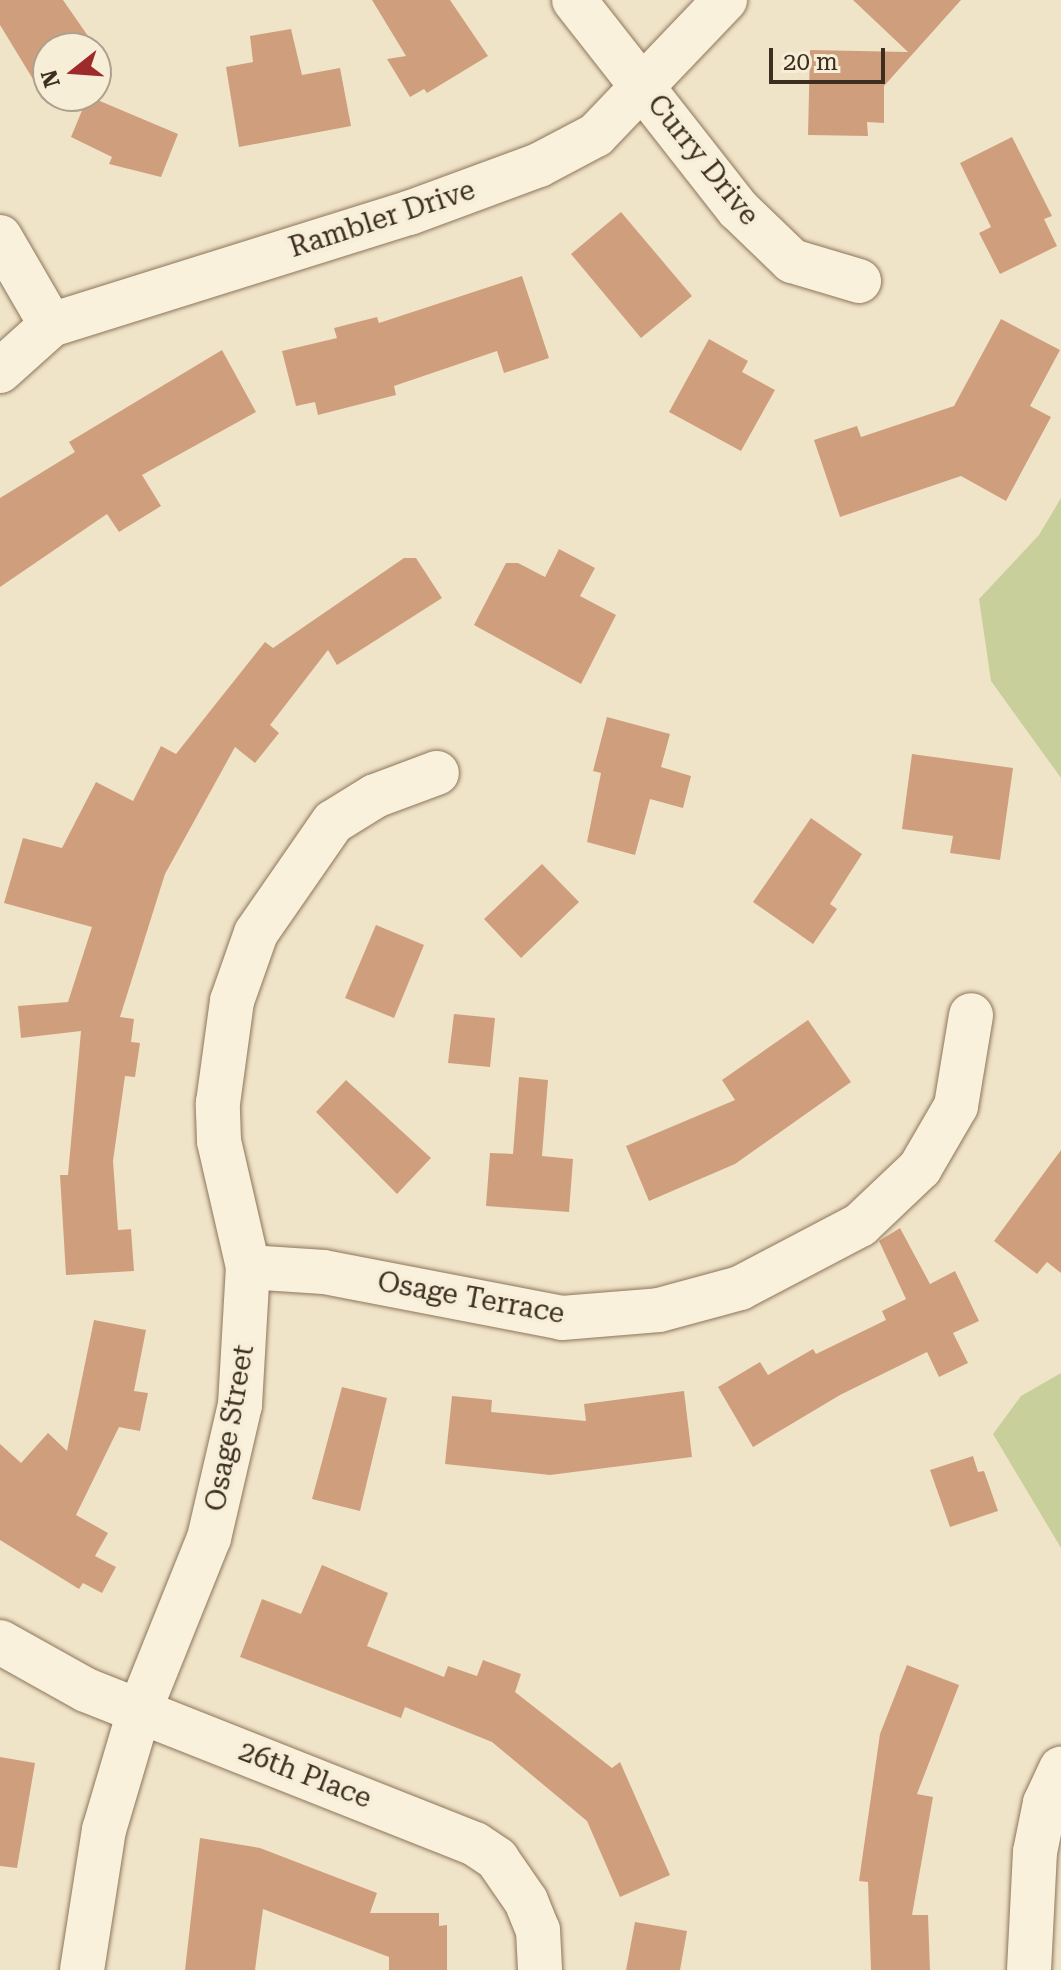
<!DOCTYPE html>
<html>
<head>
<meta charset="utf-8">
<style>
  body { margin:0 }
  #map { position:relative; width:1061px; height:1970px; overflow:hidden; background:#f0e4c8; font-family:"Roboto Serif",serif }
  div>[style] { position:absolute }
  .green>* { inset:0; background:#c9cf9b }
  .building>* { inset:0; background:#cf9f7d }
  .roads { filter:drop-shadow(0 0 2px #8d765c) drop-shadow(0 0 2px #8d765c) }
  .minor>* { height:44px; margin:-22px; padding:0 22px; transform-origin:22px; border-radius:22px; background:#faf1dc }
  span { translate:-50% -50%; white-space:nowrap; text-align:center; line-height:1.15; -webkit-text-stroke:7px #f7eed8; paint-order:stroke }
  .street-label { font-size:28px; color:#3d2e20 }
  .north { position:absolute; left:32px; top:32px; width:80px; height:80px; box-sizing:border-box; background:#f7eed8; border:2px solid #ada18e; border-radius:50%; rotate:253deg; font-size:22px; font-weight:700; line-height:32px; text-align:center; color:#3d2e20 }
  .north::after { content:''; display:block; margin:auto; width:28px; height:36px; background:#9e2a2b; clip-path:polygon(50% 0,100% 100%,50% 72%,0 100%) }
  .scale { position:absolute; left:769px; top:48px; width:116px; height:36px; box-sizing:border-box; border:4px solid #3d2e20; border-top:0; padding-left:10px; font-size:24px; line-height:28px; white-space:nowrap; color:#3d2e20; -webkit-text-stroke:6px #f7eed8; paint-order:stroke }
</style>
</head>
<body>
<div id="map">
  <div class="green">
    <div style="clip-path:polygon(1061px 498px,1061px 778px,991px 681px,979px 599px,1039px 535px)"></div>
    <div style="clip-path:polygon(1061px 1373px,1061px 1548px,993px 1434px,1021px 1396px)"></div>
  </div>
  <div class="building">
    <div style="clip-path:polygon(0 0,63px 0,97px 49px,48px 48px,48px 82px,39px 89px,0 25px)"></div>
    <div style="clip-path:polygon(372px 0,450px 0,488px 56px,427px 93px,424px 89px,410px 97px,387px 59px,406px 56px)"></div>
    <div style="clip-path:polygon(853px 0,961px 0,884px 86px,884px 123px,867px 122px,868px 136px,808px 135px,810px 50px,908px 52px)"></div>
    <div style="clip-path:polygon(291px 29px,302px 75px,340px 68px,351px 126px,239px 147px,226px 67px,253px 62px,250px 36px)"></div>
    <div style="clip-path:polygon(88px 96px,178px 134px,161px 177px,109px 164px,112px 157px,71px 137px)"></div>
    <div style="clip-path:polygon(1012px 137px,1052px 216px,1044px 219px,1057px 246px,1000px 274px,979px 233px,991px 227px,960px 163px)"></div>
    <div style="clip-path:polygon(621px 212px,692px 296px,641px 338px,571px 254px)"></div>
    <div style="clip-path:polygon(522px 276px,549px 358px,504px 373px,497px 351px,394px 386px,396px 395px,318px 415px,315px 402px,296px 406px,282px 351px,337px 338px,334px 328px,377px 317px,379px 323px)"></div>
    <div style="clip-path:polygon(1001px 319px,1060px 350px,1030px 406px,1051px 417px,1006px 501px,961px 476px,840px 517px,814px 440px,857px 426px,861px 437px,954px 406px)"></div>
    <div style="clip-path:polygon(709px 339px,748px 361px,742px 372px,775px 390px,741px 451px,669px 412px)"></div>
    <div style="clip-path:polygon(222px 350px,256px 412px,142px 475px,161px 506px,119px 532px,107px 514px,0 587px,0 498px,75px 452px,69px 442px)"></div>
    <div style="clip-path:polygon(559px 549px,595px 568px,580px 596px,616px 615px,581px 684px,474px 625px,506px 563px,518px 563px,545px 577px)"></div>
    <div style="clip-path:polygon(404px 558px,416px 558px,442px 598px,337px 665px,328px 650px,270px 725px,279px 733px,255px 763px,235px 747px,165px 874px,120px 1017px,134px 1019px,131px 1042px,140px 1043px,135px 1077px,125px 1076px,113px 1161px,118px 1230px,131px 1229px,134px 1271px,66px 1275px,60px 1175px,68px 1175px,81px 1031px,21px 1038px,18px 1006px,68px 1002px,92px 927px,4px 903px,23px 838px,62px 848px,96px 782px,133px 801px,161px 746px,176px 754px,265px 642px,273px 648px)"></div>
    <div style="clip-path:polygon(607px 717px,670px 734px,661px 767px,691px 776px,683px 808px,650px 799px,635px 855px,587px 842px,601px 773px,593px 771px)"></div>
    <div style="clip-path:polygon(912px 754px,1013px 768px,1000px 860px,950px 853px,953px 836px,902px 829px)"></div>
    <div style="clip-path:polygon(811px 818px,862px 854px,830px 904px,837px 909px,813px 944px,753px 902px)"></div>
    <div style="clip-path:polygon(542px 864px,579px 902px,521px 958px,484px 919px)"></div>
    <div style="clip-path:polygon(376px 925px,424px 945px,394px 1018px,345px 998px)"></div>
    <div style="clip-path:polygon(454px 1014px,495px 1018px,490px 1067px,448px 1063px)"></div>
    <div style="clip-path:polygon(808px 1020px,851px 1082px,735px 1164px,649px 1201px,626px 1146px,735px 1100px,722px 1080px)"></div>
    <div style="clip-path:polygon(519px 1077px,548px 1080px,542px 1156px,573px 1159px,569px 1212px,486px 1206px,490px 1153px,513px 1154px)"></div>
    <div style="clip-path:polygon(346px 1080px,431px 1158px,397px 1194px,316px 1112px)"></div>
    <div style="clip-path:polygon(1061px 1150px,1061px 1273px,1047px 1262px,1037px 1274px,994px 1241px)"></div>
    <div style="clip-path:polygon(900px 1228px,930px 1284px,955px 1271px,979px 1321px,953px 1333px,968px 1363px,939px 1377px,927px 1352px,840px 1395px,753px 1447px,718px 1387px,760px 1362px,768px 1375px,813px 1349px,816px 1354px,886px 1320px,882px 1311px,906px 1299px,879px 1241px)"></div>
    <div style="clip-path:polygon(94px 1320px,146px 1330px,134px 1391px,148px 1393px,140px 1431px,119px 1427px,76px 1515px,108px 1533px,95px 1556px,116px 1567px,102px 1593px,83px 1583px,79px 1589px,0 1540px,0 1444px,21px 1463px,48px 1433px,67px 1451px)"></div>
    <div style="clip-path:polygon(342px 1387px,387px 1398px,360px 1511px,312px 1499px)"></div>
    <div style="clip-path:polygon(684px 1391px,692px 1457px,550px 1475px,445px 1464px,452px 1396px,492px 1400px,491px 1412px,586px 1421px,584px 1404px)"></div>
    <div style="clip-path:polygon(973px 1456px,978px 1472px,984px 1471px,998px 1511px,950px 1527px,930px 1470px)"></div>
    <div style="clip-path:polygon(322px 1565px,388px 1593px,367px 1646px,444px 1677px,448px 1666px,477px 1676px,483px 1660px,521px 1674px,515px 1692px,612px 1768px,620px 1762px,670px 1875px,620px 1897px,587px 1821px,492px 1742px,405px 1707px,401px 1718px,240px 1657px,262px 1599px,301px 1614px)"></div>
    <div style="clip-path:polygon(907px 1665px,959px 1685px,917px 1794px,933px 1797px,912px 1915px,928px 1915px,930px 1970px,871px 1970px,868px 1882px,859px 1881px,880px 1734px)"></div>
    <div style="clip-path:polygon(0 1757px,35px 1763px,17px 1868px,0 1866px)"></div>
    <div style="clip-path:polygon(200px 1838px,260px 1848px,377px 1893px,370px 1913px,439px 1913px,439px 1926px,447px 1925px,447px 1970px,389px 1970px,389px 1957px,263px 1909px,255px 1970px,185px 1970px)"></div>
    <div style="clip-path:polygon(635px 1922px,687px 1931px,680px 1970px,626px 1970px)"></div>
  </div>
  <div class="roads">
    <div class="minor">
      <div style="left:574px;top:0;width:266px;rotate:51.9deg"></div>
      <div style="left:738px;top:209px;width:75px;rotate:43.9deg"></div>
      <div style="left:792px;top:261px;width:70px;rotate:16.6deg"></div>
      <div style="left:0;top:237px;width:102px;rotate:59.9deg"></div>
      <div style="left:0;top:371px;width:69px;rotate:-42deg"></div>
      <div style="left:51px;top:325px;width:375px;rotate:-17.4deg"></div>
      <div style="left:409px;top:213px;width:139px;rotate:-20.3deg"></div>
      <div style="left:539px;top:165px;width:64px;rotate:-27.8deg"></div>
      <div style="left:596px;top:135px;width:187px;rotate:-46.3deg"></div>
      <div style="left:248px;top:1267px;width:76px;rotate:3.8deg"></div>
      <div style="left:324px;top:1272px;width:242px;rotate:10.9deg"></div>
      <div style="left:562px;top:1318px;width:97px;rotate:-4.7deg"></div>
      <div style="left:659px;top:1310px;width:84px;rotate:-15.2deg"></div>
      <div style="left:740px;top:1288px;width:136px;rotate:-27.7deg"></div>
      <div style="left:860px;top:1225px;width:83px;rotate:-43.5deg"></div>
      <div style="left:920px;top:1168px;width:72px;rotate:-59.9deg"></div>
      <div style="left:956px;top:1106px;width:92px;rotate:-80.6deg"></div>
      <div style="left:0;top:1642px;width:98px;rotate:29.2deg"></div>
      <div style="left:86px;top:1690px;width:418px;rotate:21.6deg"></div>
      <div style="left:475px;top:1844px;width:27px;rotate:34deg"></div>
      <div style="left:497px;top:1859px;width:51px;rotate:55.4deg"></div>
      <div style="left:526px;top:1901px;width:31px;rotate:68deg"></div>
      <div style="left:538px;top:1930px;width:40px;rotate:87.1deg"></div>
      <div style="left:82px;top:1970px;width:142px;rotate:-81.1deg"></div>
      <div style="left:104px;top:1830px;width:123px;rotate:-73.5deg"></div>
      <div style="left:139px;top:1712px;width:188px;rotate:-68.1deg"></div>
      <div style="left:209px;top:1538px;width:137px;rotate:-76.9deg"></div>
      <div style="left:240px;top:1405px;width:138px;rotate:-86.7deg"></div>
      <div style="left:248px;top:1267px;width:129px;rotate:-103deg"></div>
      <div style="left:219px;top:1141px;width:38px;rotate:-92deg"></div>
      <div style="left:218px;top:1103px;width:103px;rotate:-82.2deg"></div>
      <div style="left:232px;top:1001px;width:72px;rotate:-70.6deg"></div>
      <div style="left:256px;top:933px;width:135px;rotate:-55.3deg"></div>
      <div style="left:333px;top:822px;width:49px;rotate:-31.8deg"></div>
      <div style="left:375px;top:796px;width:66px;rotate:-20.4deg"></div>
      <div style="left:1029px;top:1970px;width:118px;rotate:-87.1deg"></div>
      <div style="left:1035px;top:1852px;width:50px;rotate:-78.5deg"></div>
      <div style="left:1045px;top:1803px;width:38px;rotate:-65deg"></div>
    </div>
  </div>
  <div class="street-label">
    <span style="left:703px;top:160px;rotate:51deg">Curry Drive</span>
    <span style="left:382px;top:219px;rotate:-18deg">Rambler Drive</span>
    <span style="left:471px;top:1298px;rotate:10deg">Osage Terrace</span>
    <span style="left:230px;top:1428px;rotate:-80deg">Osage Street</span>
    <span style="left:305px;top:1775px;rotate:21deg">26th Place</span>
  </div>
  <div class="north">N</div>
  <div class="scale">20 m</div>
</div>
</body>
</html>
